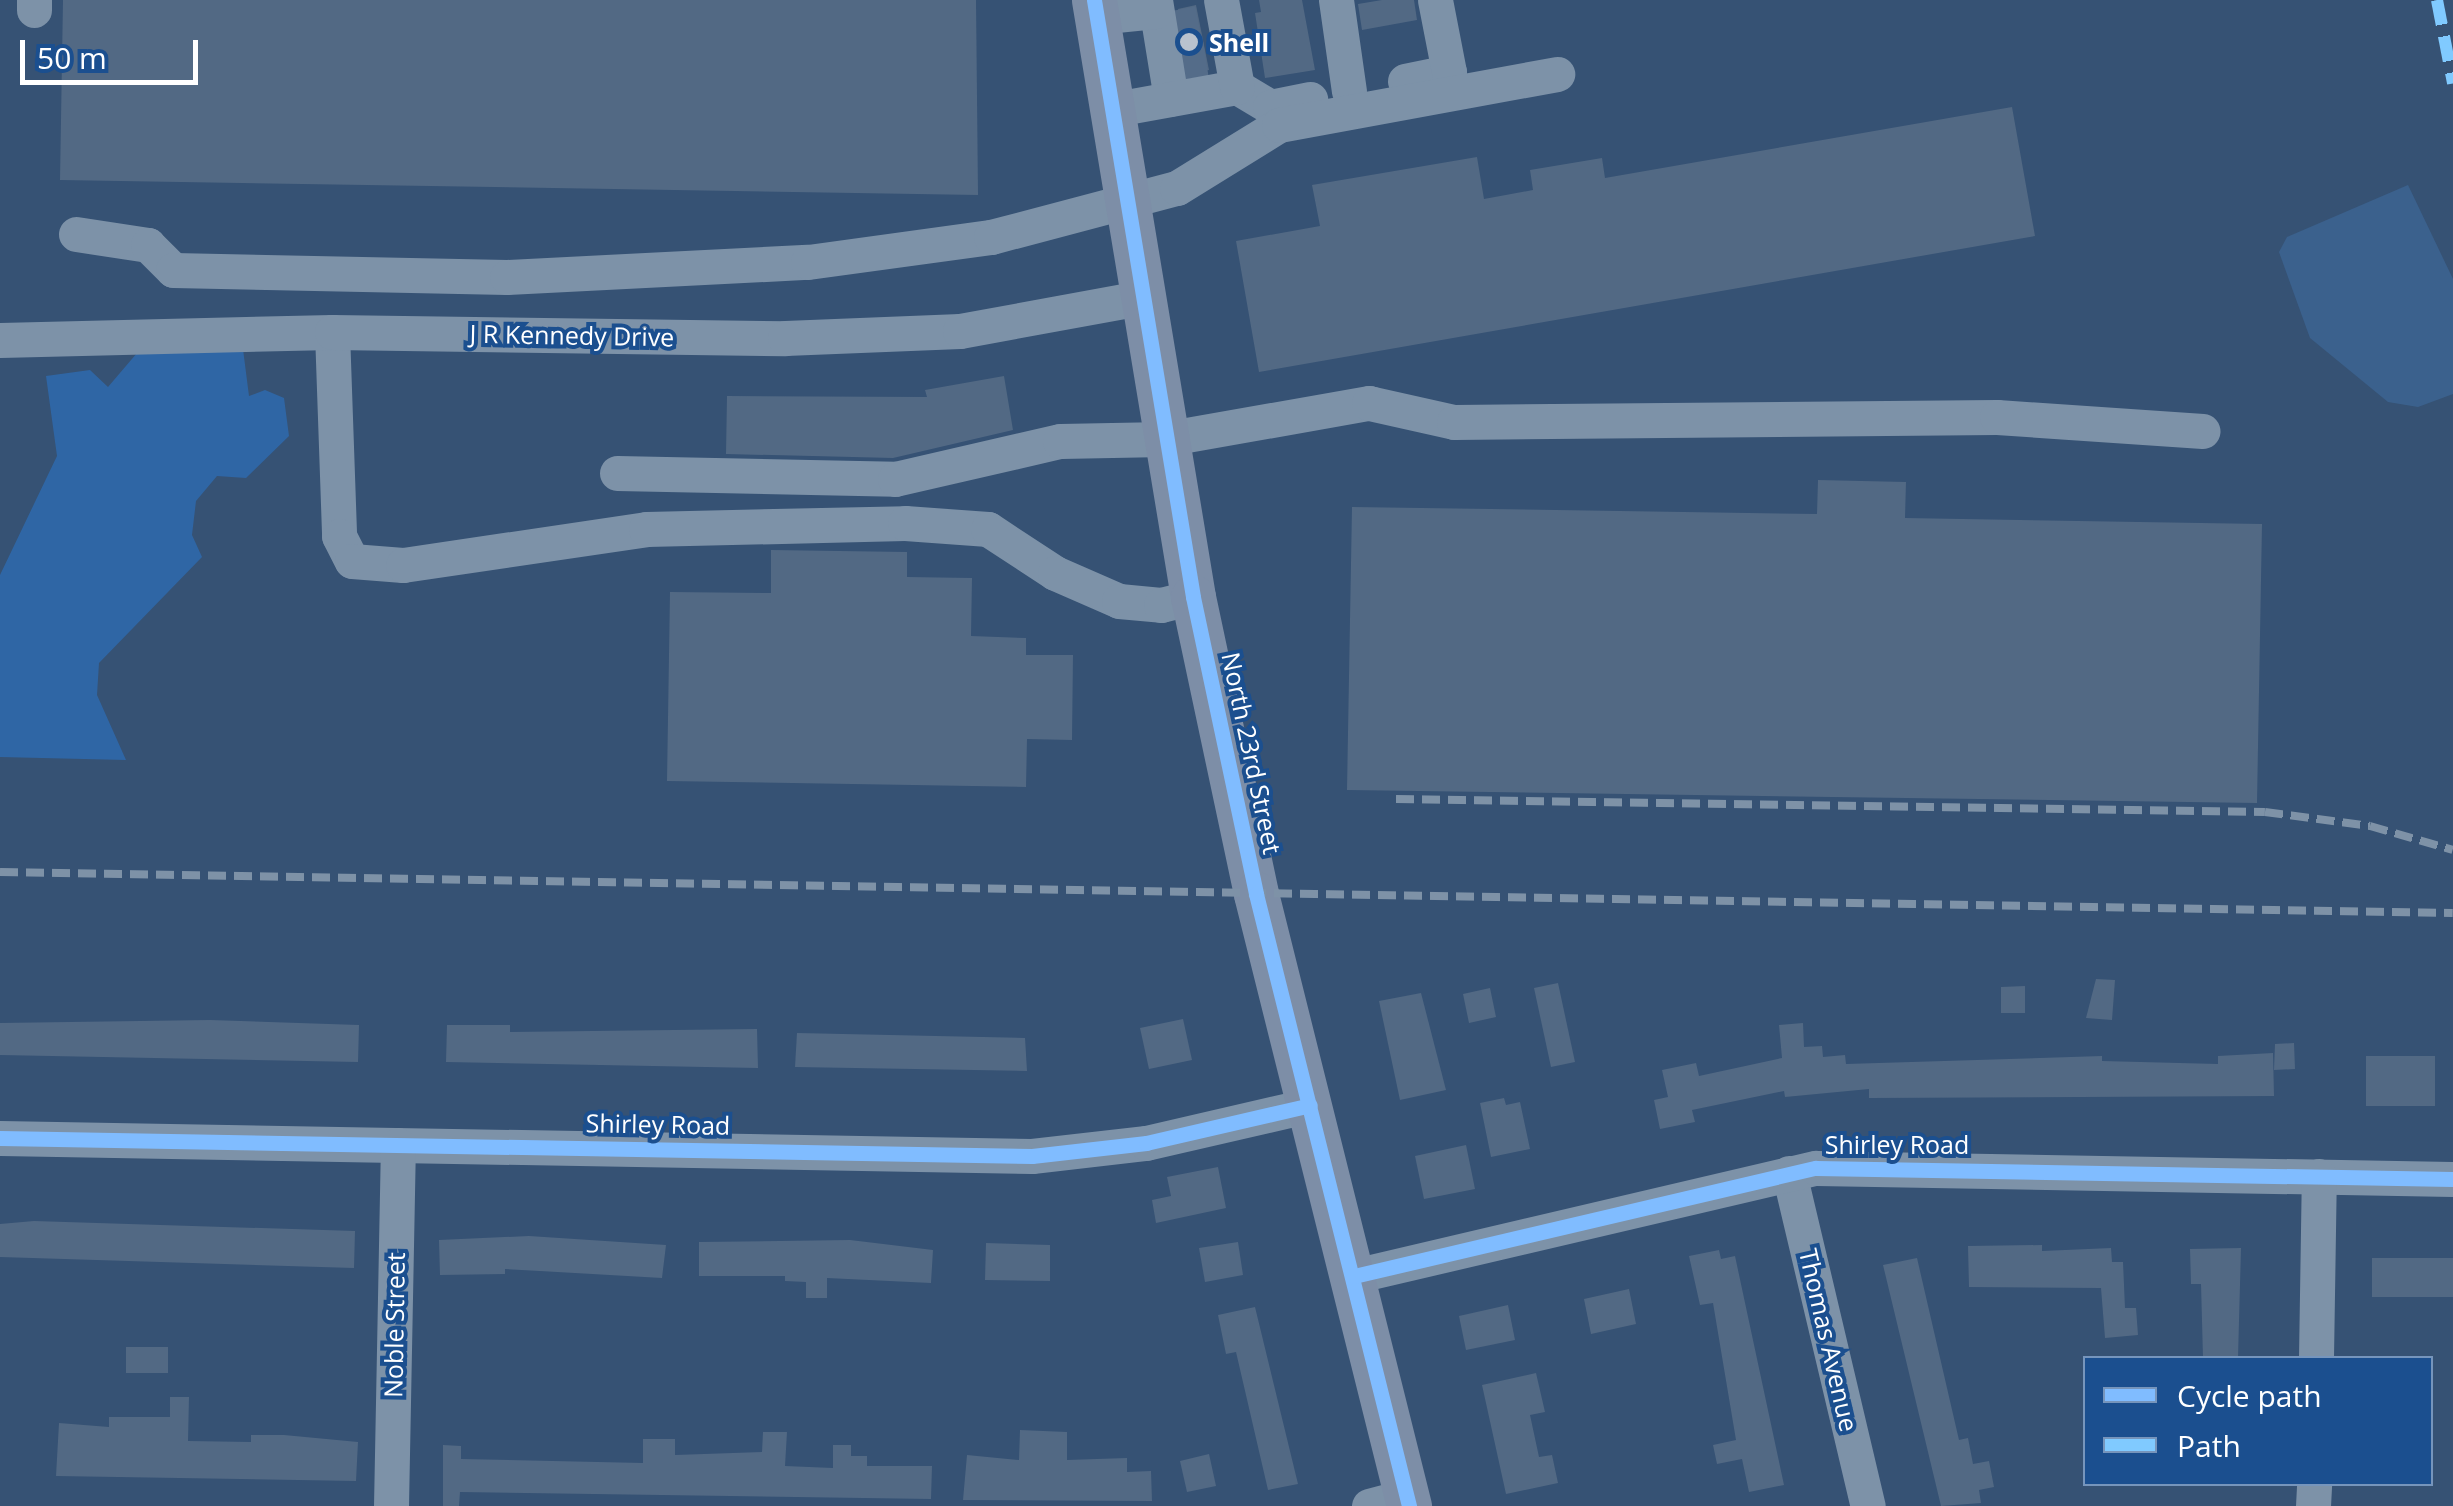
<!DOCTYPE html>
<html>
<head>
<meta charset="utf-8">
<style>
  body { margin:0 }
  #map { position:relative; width:2453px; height:1506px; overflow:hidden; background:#365274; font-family:"Open Sans",sans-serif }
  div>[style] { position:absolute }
  .green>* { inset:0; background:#2f66a5 }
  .water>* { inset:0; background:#3b618d }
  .building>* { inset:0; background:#526984 }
  .minor-tunnel>* { height:35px; margin-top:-17.5px; transform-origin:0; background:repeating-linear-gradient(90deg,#546c89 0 35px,transparent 0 53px) }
  .minor>* { height:35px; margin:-17.5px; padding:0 17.5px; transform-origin:17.5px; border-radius:17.5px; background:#7d92a8 }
  .major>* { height:45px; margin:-22.5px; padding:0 22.5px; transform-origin:22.5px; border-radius:22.5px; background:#7d8ea7 }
  .rail>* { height:8px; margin-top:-4px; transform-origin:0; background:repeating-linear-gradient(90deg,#7e92a7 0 18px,transparent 0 26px) }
  .quiet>* { height:12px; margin-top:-6px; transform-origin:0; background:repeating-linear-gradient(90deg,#80caff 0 25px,transparent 0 37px) }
  .cycleway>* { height:15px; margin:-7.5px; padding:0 7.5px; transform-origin:7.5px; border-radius:7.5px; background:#80bcff }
  .dots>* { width:28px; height:28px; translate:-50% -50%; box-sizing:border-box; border:5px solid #1b4f8f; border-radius:50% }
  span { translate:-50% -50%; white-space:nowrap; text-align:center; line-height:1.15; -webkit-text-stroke:8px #1b4f8f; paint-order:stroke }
  .poi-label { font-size:25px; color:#fff; font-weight:700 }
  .left { translate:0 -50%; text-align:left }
  .street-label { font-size:25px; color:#fff }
  .legend { position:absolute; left:2083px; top:1356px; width:350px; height:130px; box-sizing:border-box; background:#1b4f8f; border:2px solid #7695bc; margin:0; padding:12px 18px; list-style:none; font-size:30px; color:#fff }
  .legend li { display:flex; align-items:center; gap:20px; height:50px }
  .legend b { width:50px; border:2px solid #7695bc }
  .scale { position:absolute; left:20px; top:40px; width:178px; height:45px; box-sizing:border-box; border:5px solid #fff; border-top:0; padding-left:12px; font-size:30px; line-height:35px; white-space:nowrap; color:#fff; -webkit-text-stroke:8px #1b4f8f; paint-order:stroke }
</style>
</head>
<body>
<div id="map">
  <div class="green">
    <div style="clip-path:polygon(143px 346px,243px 349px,249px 396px,265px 390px,284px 398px,289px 436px,246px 478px,217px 476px,196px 501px,192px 535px,202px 557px,99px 663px,97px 695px,126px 760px,0 757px,0 575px,57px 456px,46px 376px,90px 370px,108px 387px)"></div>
  </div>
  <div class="water">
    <div style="clip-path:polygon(2408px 185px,2453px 279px,2453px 394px,2418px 407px,2388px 402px,2310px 338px,2279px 252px,2287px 237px)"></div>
  </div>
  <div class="building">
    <div style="clip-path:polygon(63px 0,976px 0,978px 195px,60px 180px)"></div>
    <div style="clip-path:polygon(1259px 0,1302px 0,1315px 70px,1265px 78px,1255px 13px,1261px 12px)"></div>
    <div style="clip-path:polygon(1382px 0,1414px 0,1417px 20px,1362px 30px,1358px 4px)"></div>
    <div style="clip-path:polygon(1196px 5px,1209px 70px,1189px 74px,1178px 9px)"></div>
    <div style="clip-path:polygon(2012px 107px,2035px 236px,1259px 372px,1236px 241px,1320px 226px,1312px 185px,1477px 157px,1484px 199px,1533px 190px,1530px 170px,1602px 158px,1605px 178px)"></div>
    <div style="clip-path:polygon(1004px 376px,1013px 430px,893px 458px,726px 454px,727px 396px,927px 397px,925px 390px)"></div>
    <div style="clip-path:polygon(1818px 480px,1906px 482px,1905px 518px,2262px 524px,2257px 803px,1347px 790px,1352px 507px,1817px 514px)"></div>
    <div style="clip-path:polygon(771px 550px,907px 552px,907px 577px,972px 578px,971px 636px,1026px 638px,1026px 655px,1073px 655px,1072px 740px,1027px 739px,1026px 787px,667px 781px,670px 592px,771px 593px)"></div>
    <div style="clip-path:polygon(2096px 979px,2115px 980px,2112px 1020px,2086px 1018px)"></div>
    <div style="clip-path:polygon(1558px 983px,1575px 1062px,1551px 1067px,1534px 988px)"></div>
    <div style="clip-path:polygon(2025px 986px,2025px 1013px,2001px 1013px,2001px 987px)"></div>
    <div style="clip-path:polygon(1490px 988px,1496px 1017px,1469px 1023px,1463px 994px)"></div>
    <div style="clip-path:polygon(1421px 993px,1446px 1090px,1400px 1100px,1379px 1001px)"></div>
    <div style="clip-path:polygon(1183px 1019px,1192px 1060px,1149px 1069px,1140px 1028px)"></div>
    <div style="clip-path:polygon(210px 1020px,359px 1025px,358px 1062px,0 1055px,0 1023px)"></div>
    <div style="clip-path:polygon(1803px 1023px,1804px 1047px,1822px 1046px,1823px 1057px,1845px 1055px,1846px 1064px,2102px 1056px,2102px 1061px,2218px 1064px,2218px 1056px,2273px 1053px,2274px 1096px,1869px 1098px,1869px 1089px,1785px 1097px,1784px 1091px,1692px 1110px,1695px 1122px,1660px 1129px,1654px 1100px,1668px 1097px,1662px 1070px,1696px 1063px,1699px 1076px,1782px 1058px,1779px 1025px)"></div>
    <div style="clip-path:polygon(447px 1025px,510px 1025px,510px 1032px,757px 1029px,758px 1068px,446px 1062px)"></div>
    <div style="clip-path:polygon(797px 1033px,1025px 1038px,1027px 1071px,795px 1067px)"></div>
    <div style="clip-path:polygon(2294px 1043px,2295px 1069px,2274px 1070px,2275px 1044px)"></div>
    <div style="clip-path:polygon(2366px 1056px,2435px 1056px,2435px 1106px,2366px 1106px)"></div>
    <div style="clip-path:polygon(1504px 1098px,1506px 1105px,1520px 1102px,1530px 1149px,1491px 1157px,1480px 1103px)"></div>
    <div style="clip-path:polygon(1466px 1145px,1475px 1189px,1424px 1199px,1415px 1156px)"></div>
    <div style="clip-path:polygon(1218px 1167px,1226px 1208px,1156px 1223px,1152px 1200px,1171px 1196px,1167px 1177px)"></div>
    <div style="clip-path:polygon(34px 1221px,355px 1231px,354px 1268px,0 1257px,0 1224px)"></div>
    <div style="clip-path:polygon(529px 1236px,666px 1245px,662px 1278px,505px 1269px,505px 1274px,440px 1275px,439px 1240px)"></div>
    <div style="clip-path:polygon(850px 1240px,933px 1250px,931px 1283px,827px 1278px,827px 1298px,806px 1298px,806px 1282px,785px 1281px,785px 1276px,699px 1276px,699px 1242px)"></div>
    <div style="clip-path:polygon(1238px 1242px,1243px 1275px,1205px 1282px,1199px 1248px)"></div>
    <div style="clip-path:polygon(986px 1243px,1050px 1245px,1050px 1281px,985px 1280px)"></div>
    <div style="clip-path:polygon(2042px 1245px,2042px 1251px,2111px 1248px,2112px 1262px,2123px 1262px,2125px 1308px,2136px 1308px,2138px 1335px,2105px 1338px,2101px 1288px,1969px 1287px,1968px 1246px)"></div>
    <div style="clip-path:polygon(2241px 1248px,2238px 1358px,2203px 1358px,2201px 1284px,2191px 1284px,2190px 1249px)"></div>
    <div style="clip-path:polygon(1719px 1250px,1721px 1259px,1735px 1256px,1784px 1485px,1749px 1492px,1742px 1459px,1717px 1464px,1713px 1445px,1736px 1440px,1713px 1303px,1700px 1305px,1689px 1256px)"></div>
    <div style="clip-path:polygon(1917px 1258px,1959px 1440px,1968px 1438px,1973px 1464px,1989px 1461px,1994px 1487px,1979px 1490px,1981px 1503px,1941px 1506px,1883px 1265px)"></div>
    <div style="clip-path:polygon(2372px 1258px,2453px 1258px,2453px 1297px,2372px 1297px)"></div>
    <div style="clip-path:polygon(1629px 1289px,1636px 1324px,1591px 1334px,1584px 1299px)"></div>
    <div style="clip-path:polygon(1508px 1305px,1515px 1340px,1466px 1350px,1459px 1316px)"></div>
    <div style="clip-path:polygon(1255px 1307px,1298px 1484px,1268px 1490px,1236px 1352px,1226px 1354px,1218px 1315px)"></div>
    <div style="clip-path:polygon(126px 1347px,168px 1347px,168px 1373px,126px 1373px)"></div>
    <div style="clip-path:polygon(1536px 1373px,1545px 1412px,1530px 1415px,1539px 1457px,1552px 1455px,1558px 1483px,1506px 1494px,1482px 1385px)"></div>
    <div style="clip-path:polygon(170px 1397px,189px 1397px,188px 1441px,251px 1442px,251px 1435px,284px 1435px,358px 1442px,356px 1481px,56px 1476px,59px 1423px,109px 1427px,109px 1417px,170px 1417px)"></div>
    <div style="clip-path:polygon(1020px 1430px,1067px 1432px,1067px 1460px,1127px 1458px,1127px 1472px,1151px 1471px,1152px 1501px,963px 1500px,967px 1455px,1019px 1460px)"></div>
    <div style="clip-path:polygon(763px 1432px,787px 1432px,785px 1466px,833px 1468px,833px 1445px,851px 1445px,851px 1456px,867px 1456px,867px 1466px,932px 1466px,931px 1499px,460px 1492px,459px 1506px,443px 1506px,443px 1445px,461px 1446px,461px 1459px,643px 1463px,643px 1439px,675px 1439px,675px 1455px,762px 1452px)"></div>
    <div style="clip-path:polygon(1209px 1454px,1216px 1486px,1187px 1492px,1180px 1461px)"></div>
  </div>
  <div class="minor-tunnel">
    <div style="left:1174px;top:28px;width:25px;rotate:-11deg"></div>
    <div style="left:1181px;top:62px;width:25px;rotate:-9deg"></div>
  </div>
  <div class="minor">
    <div style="left:1155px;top:0;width:100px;rotate:80.8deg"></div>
    <div style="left:1336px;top:0;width:92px;rotate:81.9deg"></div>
    <div style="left:34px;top:10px;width:10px;rotate:-90deg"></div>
    <div style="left:1096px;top:17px;width:60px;rotate:-5.7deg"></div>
    <div style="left:1405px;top:81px;width:45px;rotate:-11.6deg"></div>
    <div style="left:1449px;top:72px;width:73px;rotate:-101deg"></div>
    <div style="left:1237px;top:87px;width:39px;rotate:31deg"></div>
    <div style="left:1270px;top:107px;width:41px;rotate:-11.3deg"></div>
    <div style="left:1110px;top:110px;width:129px;rotate:-10.3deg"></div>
    <div style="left:1237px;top:87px;width:88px;rotate:-100.4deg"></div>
    <div style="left:76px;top:234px;width:73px;rotate:8.7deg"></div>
    <div style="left:148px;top:245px;width:35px;rotate:45deg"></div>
    <div style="left:173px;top:270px;width:334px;rotate:1.2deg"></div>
    <div style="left:507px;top:277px;width:301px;rotate:-2.9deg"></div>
    <div style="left:808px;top:262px;width:185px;rotate:-7.8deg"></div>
    <div style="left:991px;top:237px;width:192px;rotate:-14.8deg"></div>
    <div style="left:1177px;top:188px;width:120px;rotate:-31.7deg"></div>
    <div style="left:1279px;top:125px;width:283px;rotate:-10.4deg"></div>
    <div style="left:332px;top:332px;width:204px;rotate:88deg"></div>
    <div style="left:339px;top:536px;width:28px;rotate:63deg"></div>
    <div style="left:352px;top:561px;width:51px;rotate:4.5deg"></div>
    <div style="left:403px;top:565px;width:246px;rotate:-8.4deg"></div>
    <div style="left:646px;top:529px;width:259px;rotate:-1.3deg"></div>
    <div style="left:905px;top:523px;width:83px;rotate:4.1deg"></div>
    <div style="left:988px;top:529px;width:80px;rotate:33.3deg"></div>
    <div style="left:1055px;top:573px;width:70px;rotate:23.6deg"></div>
    <div style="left:1119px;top:601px;width:42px;rotate:5.4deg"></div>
    <div style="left:1161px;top:605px;width:33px;rotate:-14deg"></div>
    <div style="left:0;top:340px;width:332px;rotate:-1.4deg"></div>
    <div style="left:332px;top:332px;width:453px;rotate:0.8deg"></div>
    <div style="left:785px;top:338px;width:175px;rotate:-2.3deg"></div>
    <div style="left:960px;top:331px;width:183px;rotate:-10.4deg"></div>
    <div style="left:617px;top:473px;width:278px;rotate:1.2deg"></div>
    <div style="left:895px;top:479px;width:169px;rotate:-13deg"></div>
    <div style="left:1060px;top:441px;width:104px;rotate:-1.1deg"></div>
    <div style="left:1164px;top:439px;width:208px;rotate:-10deg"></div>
    <div style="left:1369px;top:403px;width:87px;rotate:12.6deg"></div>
    <div style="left:1454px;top:422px;width:543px;rotate:-0.53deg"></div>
    <div style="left:1997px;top:417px;width:206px;rotate:3.9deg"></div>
    <div style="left:0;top:1138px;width:1032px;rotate:1deg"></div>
    <div style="left:1032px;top:1156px;width:115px;rotate:-6.5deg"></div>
    <div style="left:1146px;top:1143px;width:168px;rotate:-13deg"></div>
    <div style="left:1789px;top:1173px;width:342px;rotate:76.7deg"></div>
    <div style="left:1354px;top:1276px;width:474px;rotate:-13.2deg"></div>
    <div style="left:1816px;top:1168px;width:637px;rotate:0.99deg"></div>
    <div style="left:2316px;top:1358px;width:182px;rotate:-89.1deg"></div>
    <div style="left:391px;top:1506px;width:361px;rotate:-88.9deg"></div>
    <div style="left:1369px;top:1506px;width:39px;rotate:-15deg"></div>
    <div style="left:2313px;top:1506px;width:22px;rotate:-87deg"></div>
  </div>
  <div class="major">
    <div style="left:1094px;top:0;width:605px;rotate:80.58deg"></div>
    <div style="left:1193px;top:597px;width:304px;rotate:78deg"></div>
    <div style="left:1256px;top:894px;width:631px;rotate:75.96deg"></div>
  </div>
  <div class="rail">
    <div style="left:1396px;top:799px;width:869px;rotate:0.86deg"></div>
    <div style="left:2265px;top:812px;width:106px;rotate:7.6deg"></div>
    <div style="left:2370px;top:826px;width:86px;rotate:16.1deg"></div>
    <div style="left:0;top:872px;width:2453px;rotate:0.96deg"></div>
  </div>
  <div class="quiet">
    <div style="left:2437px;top:0;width:85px;rotate:79.1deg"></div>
  </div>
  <div class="cycleway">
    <div style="left:1094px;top:0;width:605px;rotate:80.58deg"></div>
    <div style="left:1193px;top:597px;width:304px;rotate:78deg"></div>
    <div style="left:1256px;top:894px;width:631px;rotate:75.96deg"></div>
    <div style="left:0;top:1138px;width:1032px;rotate:1deg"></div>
    <div style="left:1032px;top:1156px;width:115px;rotate:-6.5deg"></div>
    <div style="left:1146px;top:1143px;width:168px;rotate:-13deg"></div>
    <div style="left:1354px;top:1276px;width:474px;rotate:-13.2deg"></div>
    <div style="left:1816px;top:1168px;width:637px;rotate:0.99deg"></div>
  </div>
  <div class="dots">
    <div style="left:1189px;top:42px;background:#b9c2ce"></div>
  </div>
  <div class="poi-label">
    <span class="left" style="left:1209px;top:42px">Shell</span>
  </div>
  <div class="street-label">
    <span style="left:572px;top:335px;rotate:1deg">J R Kennedy Drive</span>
    <span style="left:1252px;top:753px;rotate:78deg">North 23rd Street</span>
    <span style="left:658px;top:1124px;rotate:1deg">Shirley Road</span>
    <span style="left:1897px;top:1144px">Shirley Road</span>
    <span style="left:394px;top:1325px;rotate:-89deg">Noble Street</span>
    <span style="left:1829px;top:1340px;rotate:77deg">Thomas Avenue</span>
  </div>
  <ul class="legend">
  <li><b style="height:12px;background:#80bcff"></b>Cycle path</li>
  <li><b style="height:12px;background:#80caff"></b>Path</li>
  </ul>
  <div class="scale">50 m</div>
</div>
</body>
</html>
